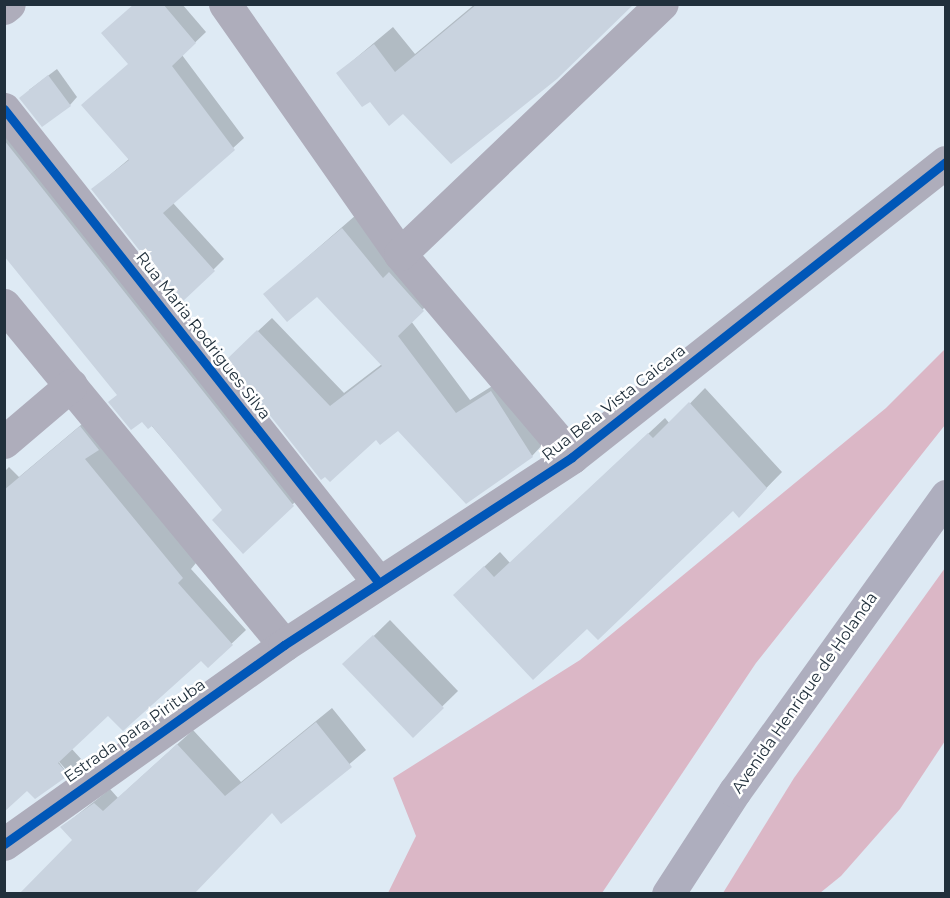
<!DOCTYPE html>
<html>
<head>
<meta charset="utf-8">
<style>
  body { margin:0 }
  #map { position:relative; width:950px; height:898px; overflow:hidden; background:#deeaf4; font-family:Montserrat,sans-serif }
  div>[style] { position:absolute }
  .forest>* { inset:0; background:#dbb7c6 }
  .shadow>* { inset:0; background:#0003 }
  .building>* { inset:0; background:#c9d3df }
  .street>* { height:33px; margin:-16.5px; padding:0 16.5px; transform-origin:16.5px; border-radius:16.5px; background:#aeadbb }
  .primary>* { height:33px; margin:-16.5px; padding:0 16.5px; transform-origin:16.5px; border-radius:16.5px; background:#aeaebe }
  .cycleway>* { height:9px; margin:-4.5px; padding:0 4.5px; transform-origin:4.5px; border-radius:4.5px; background:#0057b8 }
  span { translate:-50% -50%; white-space:nowrap; text-align:center; line-height:1.15; -webkit-text-stroke:5px #fff; paint-order:stroke }
  .street-label { font-size:16px; color:#21303c }
  .frame { position:absolute; inset:0; border:6px solid #21303c; pointer-events:none }
</style>
</head>
<body>
<div id="map">
  <div class="forest">
    <div style="clip-path:polygon(945px 349px,945px 425px,756px 663px,602px 893px,388px 893px,416px 836px,393px 778px,580px 660px,886px 408px)"></div>
    <div style="clip-path:polygon(945px 568px,945px 741px,900px 809px,841px 876px,820px 893px,723px 893px,794px 778px)"></div>
  </div>
  <div class="shadow">
    <div style="clip-path:polygon(135px 4px,182px 4px,206px 32px,182px 55px,244px 138px,173px 203px,224px 259px,182px 301px,93px 189px,129px 159px,129px 63px)"></div>
    <div style="clip-path:polygon(475px 4px,632px 4px,403px 112px,370px 100px,338px 73px,393px 27px,415px 54px)"></div>
    <div style="clip-path:polygon(57px 69px,77px 97px,70px 105px,29px 90px)"></div>
    <div style="clip-path:polygon(4px 107px,307px 490px,293px 504px,224px 510px,4px 254px)"></div>
    <div style="clip-path:polygon(356px 215px,436px 296px,411px 321px,470px 400px,505px 378px,545px 442px,532px 456px,398px 429px,376px 438px,242px 346px,272px 318px,344px 393px,382px 364px,317px 294px,265px 294px)"></div>
    <div style="clip-path:polygon(705px 388px,782px 472px,739px 516px,733px 509px,587px 626px,470px 580px,500px 552px,510px 563px,665px 418px,670px 424px)"></div>
    <div style="clip-path:polygon(94px 414px,196px 563px,191px 569px,246px 630px,208px 666px,201px 659px,108px 714px,71px 748px,82px 760px,69px 773px,54px 756px,68px 774px,35px 797px,27px 789px,4px 792px,4px 472px,9px 467px,19px 477px)"></div>
    <div style="clip-path:polygon(390px 620px,458px 691px,413px 735px,345px 664px)"></div>
    <div style="clip-path:polygon(332px 708px,366px 750px,281px 822px,273px 811px,74px 840px,62px 827px,110px 789px,118px 798px,193px 730px,241px 782px)"></div>
  </div>
  <div class="building">
    <div style="clip-path:polygon(134px 4px,163px 4px,196px 43px,172px 66px,235px 150px,163px 213px,215px 271px,181px 303px,91px 189px,129px 160px,81px 105px,128px 64px,101px 33px)"></div>
    <div style="clip-path:polygon(477px 4px,634px 4px,557px 79px,451px 164px,403px 114px,389px 126px,370px 102px,362px 107px,336px 73px,374px 44px,395px 72px)"></div>
    <div style="clip-path:polygon(48px 75px,71px 106px,42px 127px,19px 98px)"></div>
    <div style="clip-path:polygon(4px 140px,294px 506px,243px 554px,212px 520px,222px 510px,152px 426px,148px 429px,142px 422px,131px 430px,108px 402px,117px 395px,4px 256px)"></div>
    <div style="clip-path:polygon(342px 228px,383px 278px,389px 272px,424px 311px,398px 336px,456px 413px,491px 391px,533px 457px,466px 504px,398px 431px,380px 445px,376px 440px,330px 482px,325px 477px,321px 480px,226px 360px,257px 330px,330px 406px,382px 366px,317px 297px,287px 322px,263px 294px)"></div>
    <div style="clip-path:polygon(689px 402px,767px 488px,739px 518px,733px 511px,598px 640px,587px 629px,533px 680px,453px 595px,484px 566px,494px 577px,648px 433px,653px 438px)"></div>
    <div style="clip-path:polygon(80px 426px,99px 450px,85px 459px,183px 578px,178px 583px,233px 645px,208px 668px,201px 661px,123px 731px,108px 716px,58px 763px,69px 775px,35px 799px,27px 791px,4px 812px,4px 490px)"></div>
    <div style="clip-path:polygon(373px 635px,444px 708px,413px 738px,342px 664px)"></div>
    <div style="clip-path:polygon(316px 722px,352px 767px,281px 824px,272px 813px,194px 894px,19px 894px,72px 840px,60px 827px,94px 803px,103px 811px,177px 744px,225px 796px)"></div>
  </div>
  <div class="street">
    <div style="left:225px;top:4px;width:305px;rotate:55deg"></div>
    <div style="left:400px;top:254px;width:266px;rotate:49.7deg"></div>
    <div style="left:4px;top:8px;width:6px;rotate:-39deg"></div>
    <div style="left:4px;top:109px;width:604px;rotate:51.65deg"></div>
    <div style="left:400px;top:254px;width:362px;rotate:-43.7deg"></div>
    <div style="left:4px;top:305px;width:440px;rotate:50.5deg"></div>
    <div style="left:4px;top:442px;width:88px;rotate:-40.4deg"></div>
    <div style="left:4px;top:844px;width:344px;rotate:-35.4deg"></div>
    <div style="left:284px;top:645px;width:344px;rotate:-33.1deg"></div>
    <div style="left:572px;top:457px;width:476px;rotate:-38.3deg"></div>
  </div>
  <div class="primary">
    <div style="left:668px;top:894px;width:123px;rotate:-57deg"></div>
    <div style="left:735px;top:791px;width:363px;rotate:-54.4deg"></div>
  </div>
  <div class="cycleway">
    <div style="left:4px;top:109px;width:604px;rotate:51.65deg"></div>
    <div style="left:4px;top:844px;width:344px;rotate:-35.4deg"></div>
    <div style="left:284px;top:645px;width:344px;rotate:-33.1deg"></div>
    <div style="left:572px;top:457px;width:476px;rotate:-38.3deg"></div>
  </div>
  <div class="street-label">
    <span style="left:203px;top:336px;rotate:52deg">Rua Maria Rodrigues Silva</span>
    <span style="left:614px;top:403px;rotate:-38deg">Rua Bela Vista Caicara</span>
    <span style="left:805px;top:693px;rotate:-55deg">Avenida Henrique de Holanda</span>
    <span style="left:135px;top:731px;rotate:-35deg">Estrada para Pirituba</span>
  </div>
  <div class="frame"></div>
</div>
</body>
</html>
